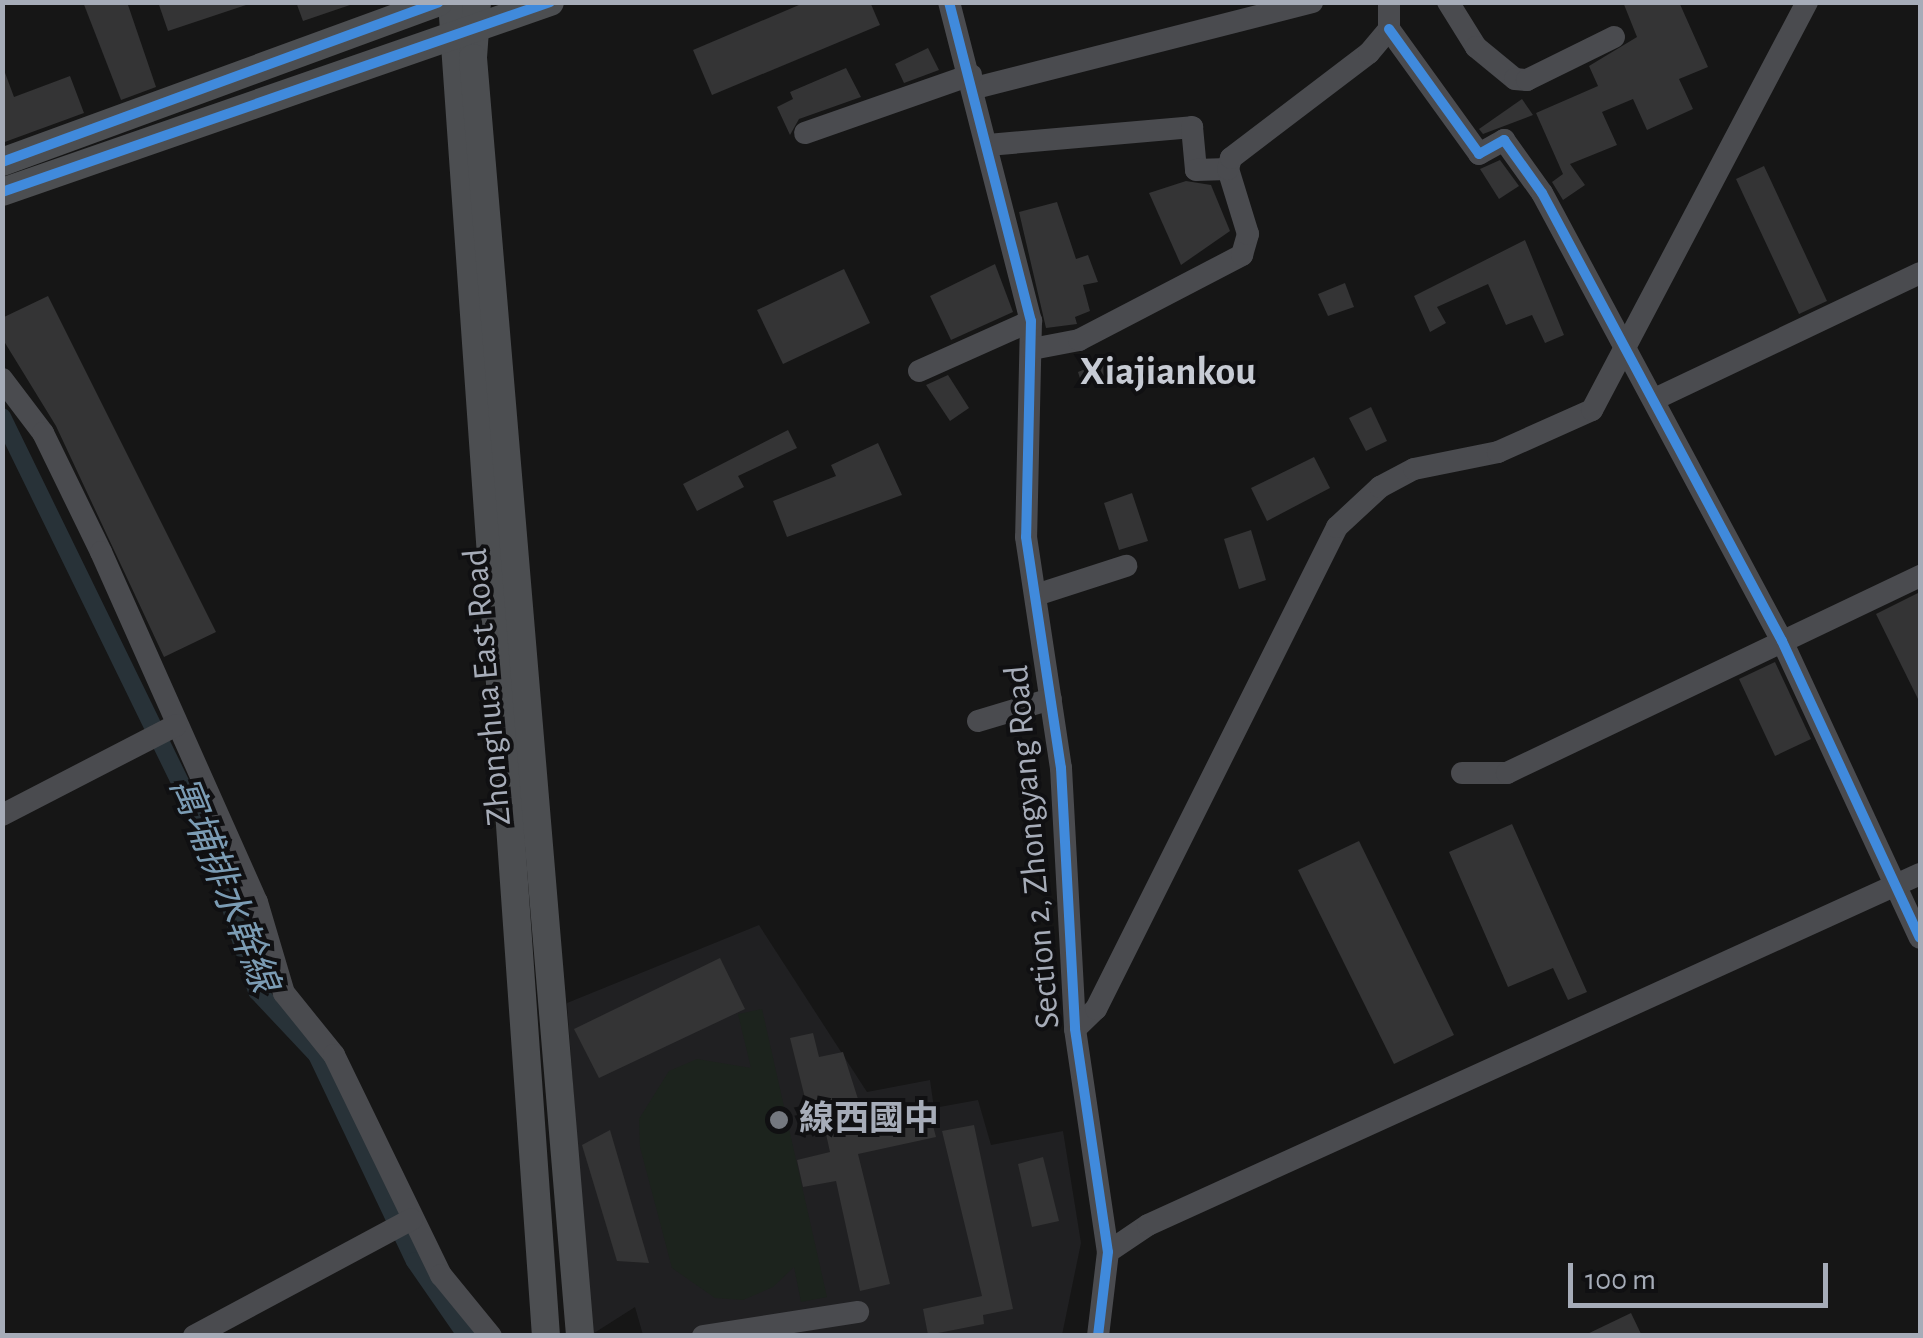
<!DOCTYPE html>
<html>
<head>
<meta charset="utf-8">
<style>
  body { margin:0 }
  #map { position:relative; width:1923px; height:1338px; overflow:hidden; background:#161616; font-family:"Alegreya Sans","Noto Sans TC",sans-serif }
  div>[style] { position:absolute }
  .built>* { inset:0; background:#202022 }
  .green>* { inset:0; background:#1c231d }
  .canal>* { height:18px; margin:-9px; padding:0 9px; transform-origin:9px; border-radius:9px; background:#283238 }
  .building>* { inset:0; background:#343435 }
  .minor>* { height:22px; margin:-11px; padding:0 11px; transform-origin:11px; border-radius:11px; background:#4a4b4f }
  .major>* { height:28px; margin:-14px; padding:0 14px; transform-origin:14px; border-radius:14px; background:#4c4e51 }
  .cycleway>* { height:10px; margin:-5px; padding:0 5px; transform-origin:5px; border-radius:5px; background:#408adc }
  .dots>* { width:28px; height:28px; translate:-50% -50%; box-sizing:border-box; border:5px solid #101012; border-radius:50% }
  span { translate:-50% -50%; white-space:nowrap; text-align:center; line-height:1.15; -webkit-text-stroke:8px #101012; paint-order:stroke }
  .street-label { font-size:35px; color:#a6acb8 }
  .poi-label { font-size:35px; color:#a6acb8; font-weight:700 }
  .left { translate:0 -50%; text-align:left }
  .water-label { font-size:38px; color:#7b9cb4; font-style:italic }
  .quarter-label { font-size:40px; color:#c7cbd4; font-weight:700 }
  .frame { position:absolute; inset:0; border:5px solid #a6acb8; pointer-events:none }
  .scale { position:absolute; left:1568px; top:1263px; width:260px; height:45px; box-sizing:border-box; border:5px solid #a6acb8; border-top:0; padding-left:12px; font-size:30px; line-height:35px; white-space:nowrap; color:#a6acb8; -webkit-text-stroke:8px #101012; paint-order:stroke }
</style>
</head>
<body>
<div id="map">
  <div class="built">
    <div style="clip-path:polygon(759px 925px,867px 1092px,930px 1080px,934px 1108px,978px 1100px,991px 1145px,1063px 1131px,1081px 1243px,1062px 1335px,643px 1335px,635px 1307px,591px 1335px,567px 1003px)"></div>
  </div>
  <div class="green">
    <div style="clip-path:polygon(762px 1009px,827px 1297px,801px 1302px,794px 1267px,773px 1287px,743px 1300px,715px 1298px,672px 1268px,640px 1147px,639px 1119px,669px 1071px,697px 1059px,751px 1068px,738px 1014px)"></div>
  </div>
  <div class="canal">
    <div style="left:2px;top:417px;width:482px;rotate:64deg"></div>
    <div style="left:213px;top:850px;width:148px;rotate:72.7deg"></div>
    <div style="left:257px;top:991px;width:88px;rotate:46.8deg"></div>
    <div style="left:317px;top:1055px;width:228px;rotate:64.6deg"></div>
    <div style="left:415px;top:1261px;width:91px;rotate:55.3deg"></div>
  </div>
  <div class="building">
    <div style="clip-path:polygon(83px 2px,127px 2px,156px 87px,121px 100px)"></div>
    <div style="clip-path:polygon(158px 2px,246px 2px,246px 5px,168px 31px)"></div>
    <div style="clip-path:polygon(296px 2px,350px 2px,350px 5px,303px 21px)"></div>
    <div style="clip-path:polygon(806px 2px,870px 2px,880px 25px,712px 95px,693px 50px)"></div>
    <div style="clip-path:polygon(1623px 2px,1679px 2px,1708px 67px,1679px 79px,1693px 109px,1647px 130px,1633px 99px,1602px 112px,1617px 145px,1570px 164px,1585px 185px,1563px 200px,1552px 182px,1563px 174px,1536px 113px,1598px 86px,1589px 66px,1637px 37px)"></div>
    <div style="clip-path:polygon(928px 48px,939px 70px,904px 83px,895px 64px)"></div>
    <div style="clip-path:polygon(846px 68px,861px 97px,799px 119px,790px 135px,777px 107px,793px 99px,790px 92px)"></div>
    <div style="clip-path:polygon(4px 70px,14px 97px,70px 76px,84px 113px,2px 143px)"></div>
    <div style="clip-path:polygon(1522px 99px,1533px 115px,1483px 134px,1479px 129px)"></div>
    <div style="clip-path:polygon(1500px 160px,1519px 186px,1499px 199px,1480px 169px)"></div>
    <div style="clip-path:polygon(1764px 166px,1827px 301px,1799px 314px,1736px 179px)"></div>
    <div style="clip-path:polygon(1186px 181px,1211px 185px,1230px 231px,1181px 265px,1149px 193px)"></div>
    <div style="clip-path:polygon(1057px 202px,1076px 259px,1088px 255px,1098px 282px,1083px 285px,1090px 311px,1075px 317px,1077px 324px,1046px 328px,1019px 212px)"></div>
    <div style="clip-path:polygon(1525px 240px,1564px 335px,1545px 343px,1532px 315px,1506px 325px,1488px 284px,1437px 307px,1446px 323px,1430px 332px,1414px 296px)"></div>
    <div style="clip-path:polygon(995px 264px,1013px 312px,951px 340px,930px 296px)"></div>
    <div style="clip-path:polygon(844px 269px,870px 323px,783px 364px,757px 310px)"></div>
    <div style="clip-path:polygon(1345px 283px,1354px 307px,1328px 316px,1318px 294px)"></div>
    <div style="clip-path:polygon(48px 296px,216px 632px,164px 657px,56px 426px,2px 338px,2px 318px)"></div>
    <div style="clip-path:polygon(1112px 358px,1119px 374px,1082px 385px,1078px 372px)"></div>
    <div style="clip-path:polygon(948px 375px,969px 408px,950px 421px,926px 385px)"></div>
    <div style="clip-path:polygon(1371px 407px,1387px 441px,1366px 451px,1349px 418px)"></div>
    <div style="clip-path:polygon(788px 430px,797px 448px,738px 476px,744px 487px,697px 511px,683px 484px)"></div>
    <div style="clip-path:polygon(878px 443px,902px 495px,787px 537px,773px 501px,836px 476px,831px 465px)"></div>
    <div style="clip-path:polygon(1314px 457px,1330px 488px,1267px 521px,1251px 488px)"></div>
    <div style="clip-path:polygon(1132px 493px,1148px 541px,1119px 550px,1104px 503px)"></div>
    <div style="clip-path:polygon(1251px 530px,1266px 580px,1239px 589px,1224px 539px)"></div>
    <div style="clip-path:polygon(1920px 592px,1920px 703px,1876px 614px)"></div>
    <div style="clip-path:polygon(1775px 662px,1811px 739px,1775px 756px,1739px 679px)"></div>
    <div style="clip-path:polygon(1512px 824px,1587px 992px,1568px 1000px,1553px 968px,1508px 987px,1449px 852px)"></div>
    <div style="clip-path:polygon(1359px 841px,1454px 1035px,1394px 1064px,1298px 870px)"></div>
    <div style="clip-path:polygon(720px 958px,745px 1009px,599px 1078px,574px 1029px)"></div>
    <div style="clip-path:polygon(813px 1033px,819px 1057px,843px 1052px,865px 1121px,928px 1107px,936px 1137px,858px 1154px,890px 1284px,860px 1291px,836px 1181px,803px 1187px,797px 1160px,830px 1152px,820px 1107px,808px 1110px,790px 1038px)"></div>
    <div style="clip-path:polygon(974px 1125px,1013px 1309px,983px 1315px,984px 1324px,928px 1335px,923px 1309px,982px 1296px,942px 1131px)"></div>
    <div style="clip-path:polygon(610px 1130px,649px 1263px,617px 1261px,582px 1145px)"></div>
    <div style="clip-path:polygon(1043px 1157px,1059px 1221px,1032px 1227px,1018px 1164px)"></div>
    <div style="clip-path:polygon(1631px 1313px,1642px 1336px,1583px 1336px)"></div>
  </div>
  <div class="minor">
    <div style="left:949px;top:2px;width:329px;rotate:75.6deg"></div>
    <div style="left:1031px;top:321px;width:216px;rotate:91.3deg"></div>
    <div style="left:1026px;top:537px;width:234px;rotate:81.4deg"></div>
    <div style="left:1061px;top:768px;width:261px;rotate:86.9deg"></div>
    <div style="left:1075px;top:1029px;width:225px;rotate:81.6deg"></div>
    <div style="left:1108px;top:1252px;width:85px;rotate:96.8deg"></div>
    <div style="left:1448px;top:2px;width:53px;rotate:58.1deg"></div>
    <div style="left:1476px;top:47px;width:50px;rotate:39.4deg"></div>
    <div style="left:1515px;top:79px;width:12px;rotate:5deg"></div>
    <div style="left:1527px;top:80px;width:97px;rotate:-26.3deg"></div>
    <div style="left:1389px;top:29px;width:154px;rotate:54.2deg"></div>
    <div style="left:1479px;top:154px;width:29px;rotate:-29deg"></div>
    <div style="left:1504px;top:140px;width:65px;rotate:54.4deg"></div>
    <div style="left:1542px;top:193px;width:508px;rotate:61.82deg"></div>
    <div style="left:1782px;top:641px;width:327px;rotate:65.1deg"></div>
    <div style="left:975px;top:88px;width:348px;rotate:-14.3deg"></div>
    <div style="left:805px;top:133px;width:176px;rotate:-19.3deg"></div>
    <div style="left:988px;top:145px;width:205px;rotate:-5deg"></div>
    <div style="left:1192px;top:127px;width:43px;rotate:84.7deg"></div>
    <div style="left:1196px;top:170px;width:32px;rotate:-2deg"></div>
    <div style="left:1032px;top:349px;width:48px;rotate:-10.8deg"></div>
    <div style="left:1079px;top:340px;width:184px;rotate:-27.5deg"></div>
    <div style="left:1242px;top:255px;width:22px;rotate:-74deg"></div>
    <div style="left:1248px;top:234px;width:68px;rotate:-107.1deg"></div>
    <div style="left:1228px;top:169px;width:11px;rotate:-75deg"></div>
    <div style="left:1231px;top:158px;width:173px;rotate:-37.3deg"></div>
    <div style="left:1369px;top:53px;width:31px;rotate:-50deg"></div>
    <div style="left:1389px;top:29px;width:27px;rotate:-90deg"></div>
    <div style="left:919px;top:371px;width:123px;rotate:-24.1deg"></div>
    <div style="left:2px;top:379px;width:68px;rotate:52.8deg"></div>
    <div style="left:43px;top:433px;width:132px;rotate:64deg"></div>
    <div style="left:101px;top:552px;width:383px;rotate:66deg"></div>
    <div style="left:257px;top:902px;width:95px;rotate:73.5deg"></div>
    <div style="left:284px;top:993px;width:80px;rotate:51.1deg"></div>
    <div style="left:334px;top:1055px;width:245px;rotate:64.1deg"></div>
    <div style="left:441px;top:1275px;width:79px;rotate:50.7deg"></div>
    <div style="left:1657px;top:398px;width:291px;rotate:-25.4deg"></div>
    <div style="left:1036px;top:595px;width:95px;rotate:-17.9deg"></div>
    <div style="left:978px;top:721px;width:76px;rotate:-16.8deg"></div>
    <div style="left:1462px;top:773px;width:45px"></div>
    <div style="left:1507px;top:773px;width:458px;rotate:-25.5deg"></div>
    <div style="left:2px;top:815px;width:196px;rotate:-27.3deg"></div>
    <div style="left:1075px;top:1029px;width:29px;rotate:-44deg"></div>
    <div style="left:1096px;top:1009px;width:539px;rotate:-63.43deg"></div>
    <div style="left:1337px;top:527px;width:59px;rotate:-42.9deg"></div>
    <div style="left:1380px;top:487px;width:38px;rotate:-28deg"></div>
    <div style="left:1414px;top:469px;width:86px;rotate:-11.4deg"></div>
    <div style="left:1498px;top:452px;width:103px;rotate:-24.1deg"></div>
    <div style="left:1592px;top:410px;width:461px;rotate:-62.2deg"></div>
    <div style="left:1108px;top:1252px;width:48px;rotate:-34deg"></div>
    <div style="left:1148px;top:1225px;width:848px;rotate:-24.45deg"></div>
    <div style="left:194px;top:1336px;width:247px;rotate:-28.2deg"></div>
    <div style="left:703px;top:1336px;width:157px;rotate:-8.8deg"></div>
  </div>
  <div class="major">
    <div style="left:452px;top:2px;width:1337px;rotate:85.97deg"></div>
    <div style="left:477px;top:2px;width:56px;rotate:94.1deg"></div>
    <div style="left:473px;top:58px;width:1282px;rotate:85.21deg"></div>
    <div style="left:2px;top:162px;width:465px;rotate:-20.1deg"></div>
    <div style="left:2px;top:192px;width:580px;rotate:-19.12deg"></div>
  </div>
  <div class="cycleway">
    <div style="left:949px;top:2px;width:329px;rotate:75.6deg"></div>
    <div style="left:1031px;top:321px;width:216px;rotate:91.3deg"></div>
    <div style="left:1026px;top:537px;width:234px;rotate:81.4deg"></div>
    <div style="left:1061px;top:768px;width:261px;rotate:86.9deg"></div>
    <div style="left:1075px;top:1029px;width:225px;rotate:81.6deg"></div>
    <div style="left:1108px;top:1252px;width:85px;rotate:96.8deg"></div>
    <div style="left:1389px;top:29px;width:154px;rotate:54.2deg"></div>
    <div style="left:1479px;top:154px;width:29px;rotate:-29deg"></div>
    <div style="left:1504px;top:140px;width:65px;rotate:54.4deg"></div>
    <div style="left:1542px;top:193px;width:508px;rotate:61.82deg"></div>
    <div style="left:1782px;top:641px;width:327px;rotate:65.1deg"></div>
    <div style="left:2px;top:162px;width:465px;rotate:-20.1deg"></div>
    <div style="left:2px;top:192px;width:580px;rotate:-19.12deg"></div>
  </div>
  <div class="dots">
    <div style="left:779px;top:1120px;background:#74787f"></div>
  </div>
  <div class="street-label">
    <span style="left:488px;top:687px;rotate:-95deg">Zhonghua East Road</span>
    <span style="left:1033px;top:847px;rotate:-95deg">Section 2, Zhongyang Road</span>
  </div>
  <div class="poi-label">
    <span class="left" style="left:799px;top:1120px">線西國中</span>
  </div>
  <div class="water-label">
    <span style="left:222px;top:885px;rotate:68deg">寓埔排水幹線</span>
  </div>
  <div class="quarter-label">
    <span style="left:1168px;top:372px">Xiajiankou</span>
  </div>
  <div class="frame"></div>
  <div class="scale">100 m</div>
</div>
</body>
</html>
